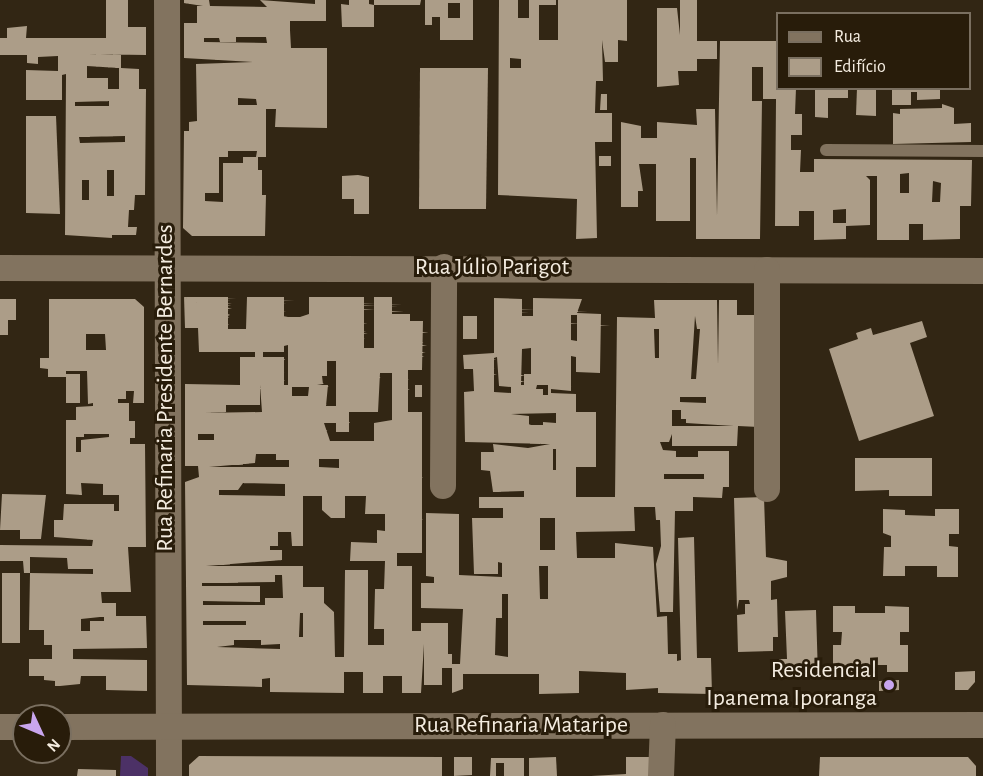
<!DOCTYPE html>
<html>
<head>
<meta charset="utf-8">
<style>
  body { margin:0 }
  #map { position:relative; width:983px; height:776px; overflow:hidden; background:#322614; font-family:"Alegreya Sans",sans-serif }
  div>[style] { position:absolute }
  .green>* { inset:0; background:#4c3166 }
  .building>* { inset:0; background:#ac9d88 }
  .service>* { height:12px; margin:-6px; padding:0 6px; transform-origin:6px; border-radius:6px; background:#82735f }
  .minor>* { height:26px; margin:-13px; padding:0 13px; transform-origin:13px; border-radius:13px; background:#82735f }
  .dots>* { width:16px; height:16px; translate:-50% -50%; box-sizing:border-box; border:3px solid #281c0a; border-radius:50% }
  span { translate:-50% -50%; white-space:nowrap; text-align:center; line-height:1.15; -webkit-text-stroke:6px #281c0a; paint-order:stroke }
  .street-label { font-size:24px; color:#f4ece0 }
  .poi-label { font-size:24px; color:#f4ece0 }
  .right { translate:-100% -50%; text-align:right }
  .legend { position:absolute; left:776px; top:12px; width:195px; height:78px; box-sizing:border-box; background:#281c0a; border:2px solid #7a6f60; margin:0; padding:8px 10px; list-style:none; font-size:18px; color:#f4ece0 }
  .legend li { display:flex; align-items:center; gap:12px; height:30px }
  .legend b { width:30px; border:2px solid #7a6f60 }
  .north { position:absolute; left:12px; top:704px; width:60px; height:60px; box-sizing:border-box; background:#281c0a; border:2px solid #7a6f60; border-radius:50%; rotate:134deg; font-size:16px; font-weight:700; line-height:24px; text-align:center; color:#f4ece0 }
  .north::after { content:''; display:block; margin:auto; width:21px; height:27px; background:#c9a5ee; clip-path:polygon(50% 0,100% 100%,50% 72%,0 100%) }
</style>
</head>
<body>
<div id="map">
  <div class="green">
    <div style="clip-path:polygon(121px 756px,131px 756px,148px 768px,148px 776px,120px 776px)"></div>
  </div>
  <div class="building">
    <div style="clip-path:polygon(evenodd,106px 0,128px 0,128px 27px,146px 27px,146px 55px,78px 54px,121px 55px,121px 68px,139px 69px,139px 89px,146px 89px,145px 195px,135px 195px,134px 210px,129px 210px,128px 227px,137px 227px,136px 235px,112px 235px,112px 238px,65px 235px,66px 74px,62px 75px,62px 100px,26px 100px,26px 70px,58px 71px,58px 56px,38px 57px,38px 64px,27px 63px,27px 55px,0 55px,0 38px,7px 38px,7px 28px,27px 26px,26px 38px,106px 38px,106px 0,87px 66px,119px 68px,119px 89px,108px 89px,108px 78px,87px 78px,87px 66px,106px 0,109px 101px,109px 106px,75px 106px,75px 102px,109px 101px,106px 0,125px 136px,125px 142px,80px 143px,79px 137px,125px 136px,106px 0,107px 170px,114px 170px,114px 196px,107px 196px,107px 170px,106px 0,82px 180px,89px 180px,89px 200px,82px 200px,82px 180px)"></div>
    <div style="clip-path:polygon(evenodd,184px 0,209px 0,210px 6px,267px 7px,260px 0,315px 4px,315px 0,326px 0,326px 21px,290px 21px,290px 30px,291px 48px,327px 48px,327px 128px,275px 127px,276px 109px,266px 109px,266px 157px,258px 157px,258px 170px,262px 170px,262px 195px,266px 195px,265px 236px,192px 236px,183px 228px,184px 131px,189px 131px,189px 122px,197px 121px,196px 64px,253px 62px,184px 58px,184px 23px,197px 23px,197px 6px,203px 6px,184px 3px,184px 0,236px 37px,266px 37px,267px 43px,204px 42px,204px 38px,219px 38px,220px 42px,236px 42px,236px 37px,184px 0,238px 98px,256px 99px,257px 105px,238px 105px,238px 98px,184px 0,228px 151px,257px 151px,256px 157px,243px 157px,243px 163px,223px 163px,223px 202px,205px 201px,205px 193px,219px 193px,219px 157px,228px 157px,228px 151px)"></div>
    <div style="clip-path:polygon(349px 0,369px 0,369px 4px,374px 5px,374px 27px,342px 27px,341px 4px,349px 5px)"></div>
    <div style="clip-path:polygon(374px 0,421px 0,420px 5px,374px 5px)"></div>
    <div style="clip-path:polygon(evenodd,425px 0,473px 0,473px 40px,440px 40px,440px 17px,432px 17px,432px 25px,425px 25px,425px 0,448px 3px,460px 3px,460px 18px,448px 18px,448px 3px)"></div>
    <div style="clip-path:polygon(evenodd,499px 0,518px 0,518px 18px,529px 18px,529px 0,556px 0,556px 5px,539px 5px,539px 40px,558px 40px,558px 0,627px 0,627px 41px,618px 40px,618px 62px,605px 62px,602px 40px,603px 81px,596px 81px,595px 113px,612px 113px,612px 142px,595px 142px,597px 238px,576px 239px,577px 199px,498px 195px,499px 0,510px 58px,521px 59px,521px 68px,510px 68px,510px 58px)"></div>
    <div style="clip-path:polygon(680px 0,697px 0,697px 41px,717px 41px,717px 59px,697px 59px,697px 71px,678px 71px,679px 85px,657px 87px,657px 8px,677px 8px,680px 35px)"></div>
    <div style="clip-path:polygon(evenodd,720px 41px,777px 41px,777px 88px,796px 88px,795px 114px,802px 114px,802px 135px,791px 135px,791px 150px,801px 150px,800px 172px,814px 172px,814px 159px,972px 160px,971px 206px,960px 206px,960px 239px,923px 240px,923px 224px,909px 224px,909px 240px,877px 240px,877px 176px,866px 176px,870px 180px,870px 225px,846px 226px,846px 239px,814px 240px,814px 211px,799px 211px,799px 226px,775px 226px,776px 99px,763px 99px,763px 67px,752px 67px,752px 101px,762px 101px,760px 239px,696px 239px,696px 158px,690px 158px,690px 221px,656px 221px,656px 164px,639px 164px,643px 191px,638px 191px,638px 207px,621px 207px,621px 122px,641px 126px,641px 138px,657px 138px,657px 122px,697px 125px,696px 109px,715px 109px,717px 216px,720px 41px,909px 173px,909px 193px,900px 193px,900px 174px,909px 173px,720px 41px,933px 181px,941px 183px,940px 202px,932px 202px,933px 181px,720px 41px,846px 209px,846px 223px,833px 223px,833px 210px,846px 209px)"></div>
    <div style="clip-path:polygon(420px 68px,488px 68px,486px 209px,419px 209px)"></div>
    <div style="clip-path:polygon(815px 88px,848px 88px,848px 98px,828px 98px,828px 118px,815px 117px)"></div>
    <div style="clip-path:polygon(857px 88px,876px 88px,876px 116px,856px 115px)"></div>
    <div style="clip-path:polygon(892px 88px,940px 88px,940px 99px,917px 100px,917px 92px,911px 92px,911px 105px,892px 105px)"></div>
    <div style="clip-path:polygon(601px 94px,607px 94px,607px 110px,600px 110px)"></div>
    <div style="clip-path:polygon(942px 104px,954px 108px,954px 124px,971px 123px,971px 142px,893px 144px,893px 113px,900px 114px,900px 109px,942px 108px)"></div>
    <div style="clip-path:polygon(26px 116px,56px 116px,60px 214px,26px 213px)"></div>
    <div style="clip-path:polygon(599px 156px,611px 156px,611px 166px,599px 166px)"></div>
    <div style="clip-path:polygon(358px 175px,369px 177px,369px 214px,354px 214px,354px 199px,342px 199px,342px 176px)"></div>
    <div style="clip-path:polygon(evenodd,184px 297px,228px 297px,228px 329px,246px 329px,247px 297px,284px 297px,284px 317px,300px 317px,309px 314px,309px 297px,364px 297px,364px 348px,374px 348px,374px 297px,392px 297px,392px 314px,410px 314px,410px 321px,423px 321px,422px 370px,408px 370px,408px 412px,422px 412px,422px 553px,397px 553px,397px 566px,412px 566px,412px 631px,421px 631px,421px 623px,448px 623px,448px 654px,452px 654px,452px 664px,460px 664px,463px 609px,421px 608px,421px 583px,434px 583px,434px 577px,426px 576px,426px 513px,459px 514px,459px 575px,502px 577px,502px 563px,498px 562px,498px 574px,474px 574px,472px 518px,503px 518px,503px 508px,479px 508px,479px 497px,524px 497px,524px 491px,493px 492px,490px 471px,481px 470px,481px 452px,494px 452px,493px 444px,528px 448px,550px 444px,465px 442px,464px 392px,474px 391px,473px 369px,464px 369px,463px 355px,494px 353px,494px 298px,522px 299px,522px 316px,533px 316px,533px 298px,582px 299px,577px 313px,601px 314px,600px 373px,576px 372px,576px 357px,571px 356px,571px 391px,551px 389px,551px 393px,576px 394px,576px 412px,596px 412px,596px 467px,576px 467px,576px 497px,615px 497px,617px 317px,655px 318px,654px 300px,717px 300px,718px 365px,719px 300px,737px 300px,737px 315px,754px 315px,759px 427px,738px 426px,737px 446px,672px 446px,672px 434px,669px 442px,660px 442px,663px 450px,676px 451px,676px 457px,698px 457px,698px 451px,729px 451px,729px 487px,723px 487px,722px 498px,693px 497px,693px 511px,675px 511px,673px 612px,660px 612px,656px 564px,661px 546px,660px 520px,656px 520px,655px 507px,634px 507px,635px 531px,576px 532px,577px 558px,615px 558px,615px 543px,653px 547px,657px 617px,667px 616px,668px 654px,677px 654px,677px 661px,681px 660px,678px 538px,694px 537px,697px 658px,711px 658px,712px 694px,658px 693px,658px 688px,626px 690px,626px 673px,579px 671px,579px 693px,539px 694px,539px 674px,463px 674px,463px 689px,452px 693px,452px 668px,442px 668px,442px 685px,424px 685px,424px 644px,421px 693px,402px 693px,402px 676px,383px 676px,383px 693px,363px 693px,363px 672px,344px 672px,344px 693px,270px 692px,270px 678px,262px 679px,262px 687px,187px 685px,185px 482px,199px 477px,198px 466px,185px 466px,185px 384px,240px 385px,240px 357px,255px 357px,255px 352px,199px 352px,198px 328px,185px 328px,184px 297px,571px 315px,577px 315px,577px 341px,571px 340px,571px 315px,184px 297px,695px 316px,697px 329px,700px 329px,696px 379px,691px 379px,695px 316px,184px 297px,654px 329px,659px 329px,659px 358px,655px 358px,654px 329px,184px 297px,288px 345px,288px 385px,284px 385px,284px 357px,263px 357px,263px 352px,284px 352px,284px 346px,288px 345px,184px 297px,531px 348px,531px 374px,524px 374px,524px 385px,521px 385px,522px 349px,531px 348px,184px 297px,497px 357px,499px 386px,511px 387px,511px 393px,494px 392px,494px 358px,497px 357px,184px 297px,327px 361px,336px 361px,336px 406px,326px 406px,328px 385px,317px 385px,323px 384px,322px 376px,327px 376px,327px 361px,184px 297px,380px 373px,392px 373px,392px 420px,374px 423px,374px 441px,330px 441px,324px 423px,336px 423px,336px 432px,349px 432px,349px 412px,378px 412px,380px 373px,184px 297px,260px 385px,262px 412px,198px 413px,226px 412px,226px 405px,260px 405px,260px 385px,184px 297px,537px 385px,548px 385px,548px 395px,543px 395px,543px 389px,536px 389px,537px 385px,184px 297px,292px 387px,309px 387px,308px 396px,292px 396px,292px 387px,184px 297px,680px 397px,706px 397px,706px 403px,680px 402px,680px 397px,184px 297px,672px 410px,681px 410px,681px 419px,686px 419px,686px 423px,734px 426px,672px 426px,672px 410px,184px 297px,556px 413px,556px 423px,543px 422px,543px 425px,529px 425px,529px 416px,511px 414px,556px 413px,184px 297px,198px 434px,214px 434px,214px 440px,198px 440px,198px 434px,184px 297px,553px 449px,556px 449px,556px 470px,553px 470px,553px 449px,184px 297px,256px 454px,276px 454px,276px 460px,289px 460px,289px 467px,209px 467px,255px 463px,256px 454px,184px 297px,319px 459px,339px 459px,339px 468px,319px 467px,319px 459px,184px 297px,664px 474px,704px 474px,704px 479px,664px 479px,664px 474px,184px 297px,243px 483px,285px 484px,285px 496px,219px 495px,219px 490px,238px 490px,243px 483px,184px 297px,303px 496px,322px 496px,322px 510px,331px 518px,345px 518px,345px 496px,366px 496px,365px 514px,385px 514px,385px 531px,377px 530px,377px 543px,351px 542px,350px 561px,385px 561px,384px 589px,375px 589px,374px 629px,384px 629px,384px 645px,368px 645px,368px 570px,345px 570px,344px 657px,335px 657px,334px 612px,324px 603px,324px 587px,303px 587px,303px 566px,206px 566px,282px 560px,282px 550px,270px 550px,270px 546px,278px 546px,278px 532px,291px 532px,292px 546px,303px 546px,303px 496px,184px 297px,540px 518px,555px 518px,555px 550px,540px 550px,540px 518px,184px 297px,539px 566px,548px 566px,548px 599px,540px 599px,539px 566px,184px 297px,275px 575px,282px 575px,283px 598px,265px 598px,265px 605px,203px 605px,203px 601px,260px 602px,260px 586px,202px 586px,202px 583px,275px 582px,275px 575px,184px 297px,502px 594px,508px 594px,508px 657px,495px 655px,496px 618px,502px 618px,502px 594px,184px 297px,300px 613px,303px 613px,303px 637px,299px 637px,300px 613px,184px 297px,203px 621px,246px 621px,246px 625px,203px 625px,203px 621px,184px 297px,234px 640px,261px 640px,261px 645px,280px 644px,280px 649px,217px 647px,234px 645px,234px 640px)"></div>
    <div style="clip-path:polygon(0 299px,16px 299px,16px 320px,8px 320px,8px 335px,0 335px)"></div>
    <div style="clip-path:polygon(evenodd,49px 299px,135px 299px,144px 307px,144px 403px,133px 403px,134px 391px,126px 391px,126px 399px,118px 399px,118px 403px,129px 403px,129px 421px,135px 421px,135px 438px,130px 438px,130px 444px,145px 444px,146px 547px,128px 547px,131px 592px,101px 592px,102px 603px,116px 603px,116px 616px,146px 616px,147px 648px,73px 649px,73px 659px,147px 660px,147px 691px,106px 690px,106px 676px,81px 676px,80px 684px,60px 686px,55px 686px,55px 681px,44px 680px,44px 676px,29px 676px,29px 659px,52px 659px,52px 645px,44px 645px,44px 630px,29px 630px,30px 573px,93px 574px,93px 569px,68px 569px,67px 558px,30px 557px,30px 573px,24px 573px,23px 561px,0 561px,0 545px,92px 546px,93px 540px,54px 537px,54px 520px,63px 520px,64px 504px,114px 504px,114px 511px,119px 511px,119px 495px,103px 495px,103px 484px,81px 483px,82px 495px,66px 494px,66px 420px,76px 420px,76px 407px,93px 406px,93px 403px,88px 404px,87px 371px,66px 371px,66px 374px,80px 374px,80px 403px,66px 403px,66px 377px,48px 377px,48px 369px,40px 368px,40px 358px,49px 358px,49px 299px,86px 334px,105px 334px,106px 350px,86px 350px,86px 334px,49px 299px,84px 434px,109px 434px,109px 437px,81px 440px,81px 452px,76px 452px,76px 437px,84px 437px,84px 434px,49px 299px,100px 617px,104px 617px,104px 621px,90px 621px,90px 631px,81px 631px,81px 619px,100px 617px)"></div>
    <div style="clip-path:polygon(463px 316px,477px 316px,477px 339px,463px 339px)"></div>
    <div style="clip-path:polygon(922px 321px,927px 337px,910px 343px,934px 416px,859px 441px,829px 349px,858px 339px,856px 333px,871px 328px,873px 335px)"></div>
    <div style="clip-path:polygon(415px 385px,422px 385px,422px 397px,415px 397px)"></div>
    <div style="clip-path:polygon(855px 458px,932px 458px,932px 496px,889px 496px,889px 490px,855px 491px)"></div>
    <div style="clip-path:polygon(2px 494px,46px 495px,41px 539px,20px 539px,20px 530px,0 530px)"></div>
    <div style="clip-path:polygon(764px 497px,766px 557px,787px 561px,787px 577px,771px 581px,771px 600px,777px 599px,778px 637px,773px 637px,773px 651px,738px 652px,737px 615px,745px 614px,745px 604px,750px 604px,749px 600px,739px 600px,737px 610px,734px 498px)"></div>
    <div style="clip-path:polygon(883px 509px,905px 510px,905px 515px,935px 516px,935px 509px,959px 509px,959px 534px,949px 534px,949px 546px,958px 547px,958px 577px,937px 577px,937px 566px,905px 566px,905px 576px,883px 576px,884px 547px,891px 547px,891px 536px,883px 533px)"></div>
    <div style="clip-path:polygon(2px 573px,20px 573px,20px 643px,2px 643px)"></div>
    <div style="clip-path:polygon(833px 606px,855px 606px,855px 613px,885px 613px,885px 606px,909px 607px,909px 632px,900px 632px,900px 645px,908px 645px,908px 672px,887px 672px,887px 665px,855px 665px,855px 672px,833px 672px,833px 645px,841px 645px,842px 632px,833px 632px)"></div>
    <div style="clip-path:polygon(816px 610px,818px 676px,779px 679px,779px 659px,787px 659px,785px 611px)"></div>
    <div style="clip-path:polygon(975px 671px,975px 682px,968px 690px,955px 690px,955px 672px)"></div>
    <div style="clip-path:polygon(899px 680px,899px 690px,879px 691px,879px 681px)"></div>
    <div style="clip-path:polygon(199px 756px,442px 757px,442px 776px,189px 776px,189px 765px)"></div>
    <div style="clip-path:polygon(454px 757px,472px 757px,472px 775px,454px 776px)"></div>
    <div style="clip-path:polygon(556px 757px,557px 776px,529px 776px,529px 758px)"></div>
    <div style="clip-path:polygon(626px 757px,652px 757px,652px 776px,591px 776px,626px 774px)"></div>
    <div style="clip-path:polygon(820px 757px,968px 757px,976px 766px,976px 776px,819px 776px)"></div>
    <div style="clip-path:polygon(491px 758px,524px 758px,524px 776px,504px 776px,504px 763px,496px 763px,496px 776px,490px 776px)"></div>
    <div style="clip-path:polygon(78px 769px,116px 770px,116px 776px,77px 776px)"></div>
  </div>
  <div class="service">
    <div style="left:826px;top:150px;width:157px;rotate:0.4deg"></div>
  </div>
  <div class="minor">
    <div style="left:167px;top:0;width:776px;rotate:89.85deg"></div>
    <div style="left:0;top:268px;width:983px;rotate:0.17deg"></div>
    <div style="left:767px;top:270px;width:219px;rotate:90deg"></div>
    <div style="left:443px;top:486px;width:219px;rotate:-89.7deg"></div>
    <div style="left:0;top:727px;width:24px"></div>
    <div style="left:60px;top:727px;width:923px;rotate:-0.12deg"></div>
    <div style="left:661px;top:776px;width:51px;rotate:-87.8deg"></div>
  </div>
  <div class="dots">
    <div style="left:889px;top:685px;background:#c9a5ee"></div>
  </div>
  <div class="street-label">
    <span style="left:492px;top:268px">Rua Júlio Parigot</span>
    <span style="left:166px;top:388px;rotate:-90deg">Rua Refinaria Presidente Bernardes</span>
    <span style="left:521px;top:726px">Rua Refinaria Mataripe</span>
  </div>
  <div class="poi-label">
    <span class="right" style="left:877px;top:685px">Residencial<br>Ipanema Iporanga</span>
  </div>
  <ul class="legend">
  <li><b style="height:8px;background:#82735f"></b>Rua</li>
  <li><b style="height:16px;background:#ac9d88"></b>Edifício</li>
  </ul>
  <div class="north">N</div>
</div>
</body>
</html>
